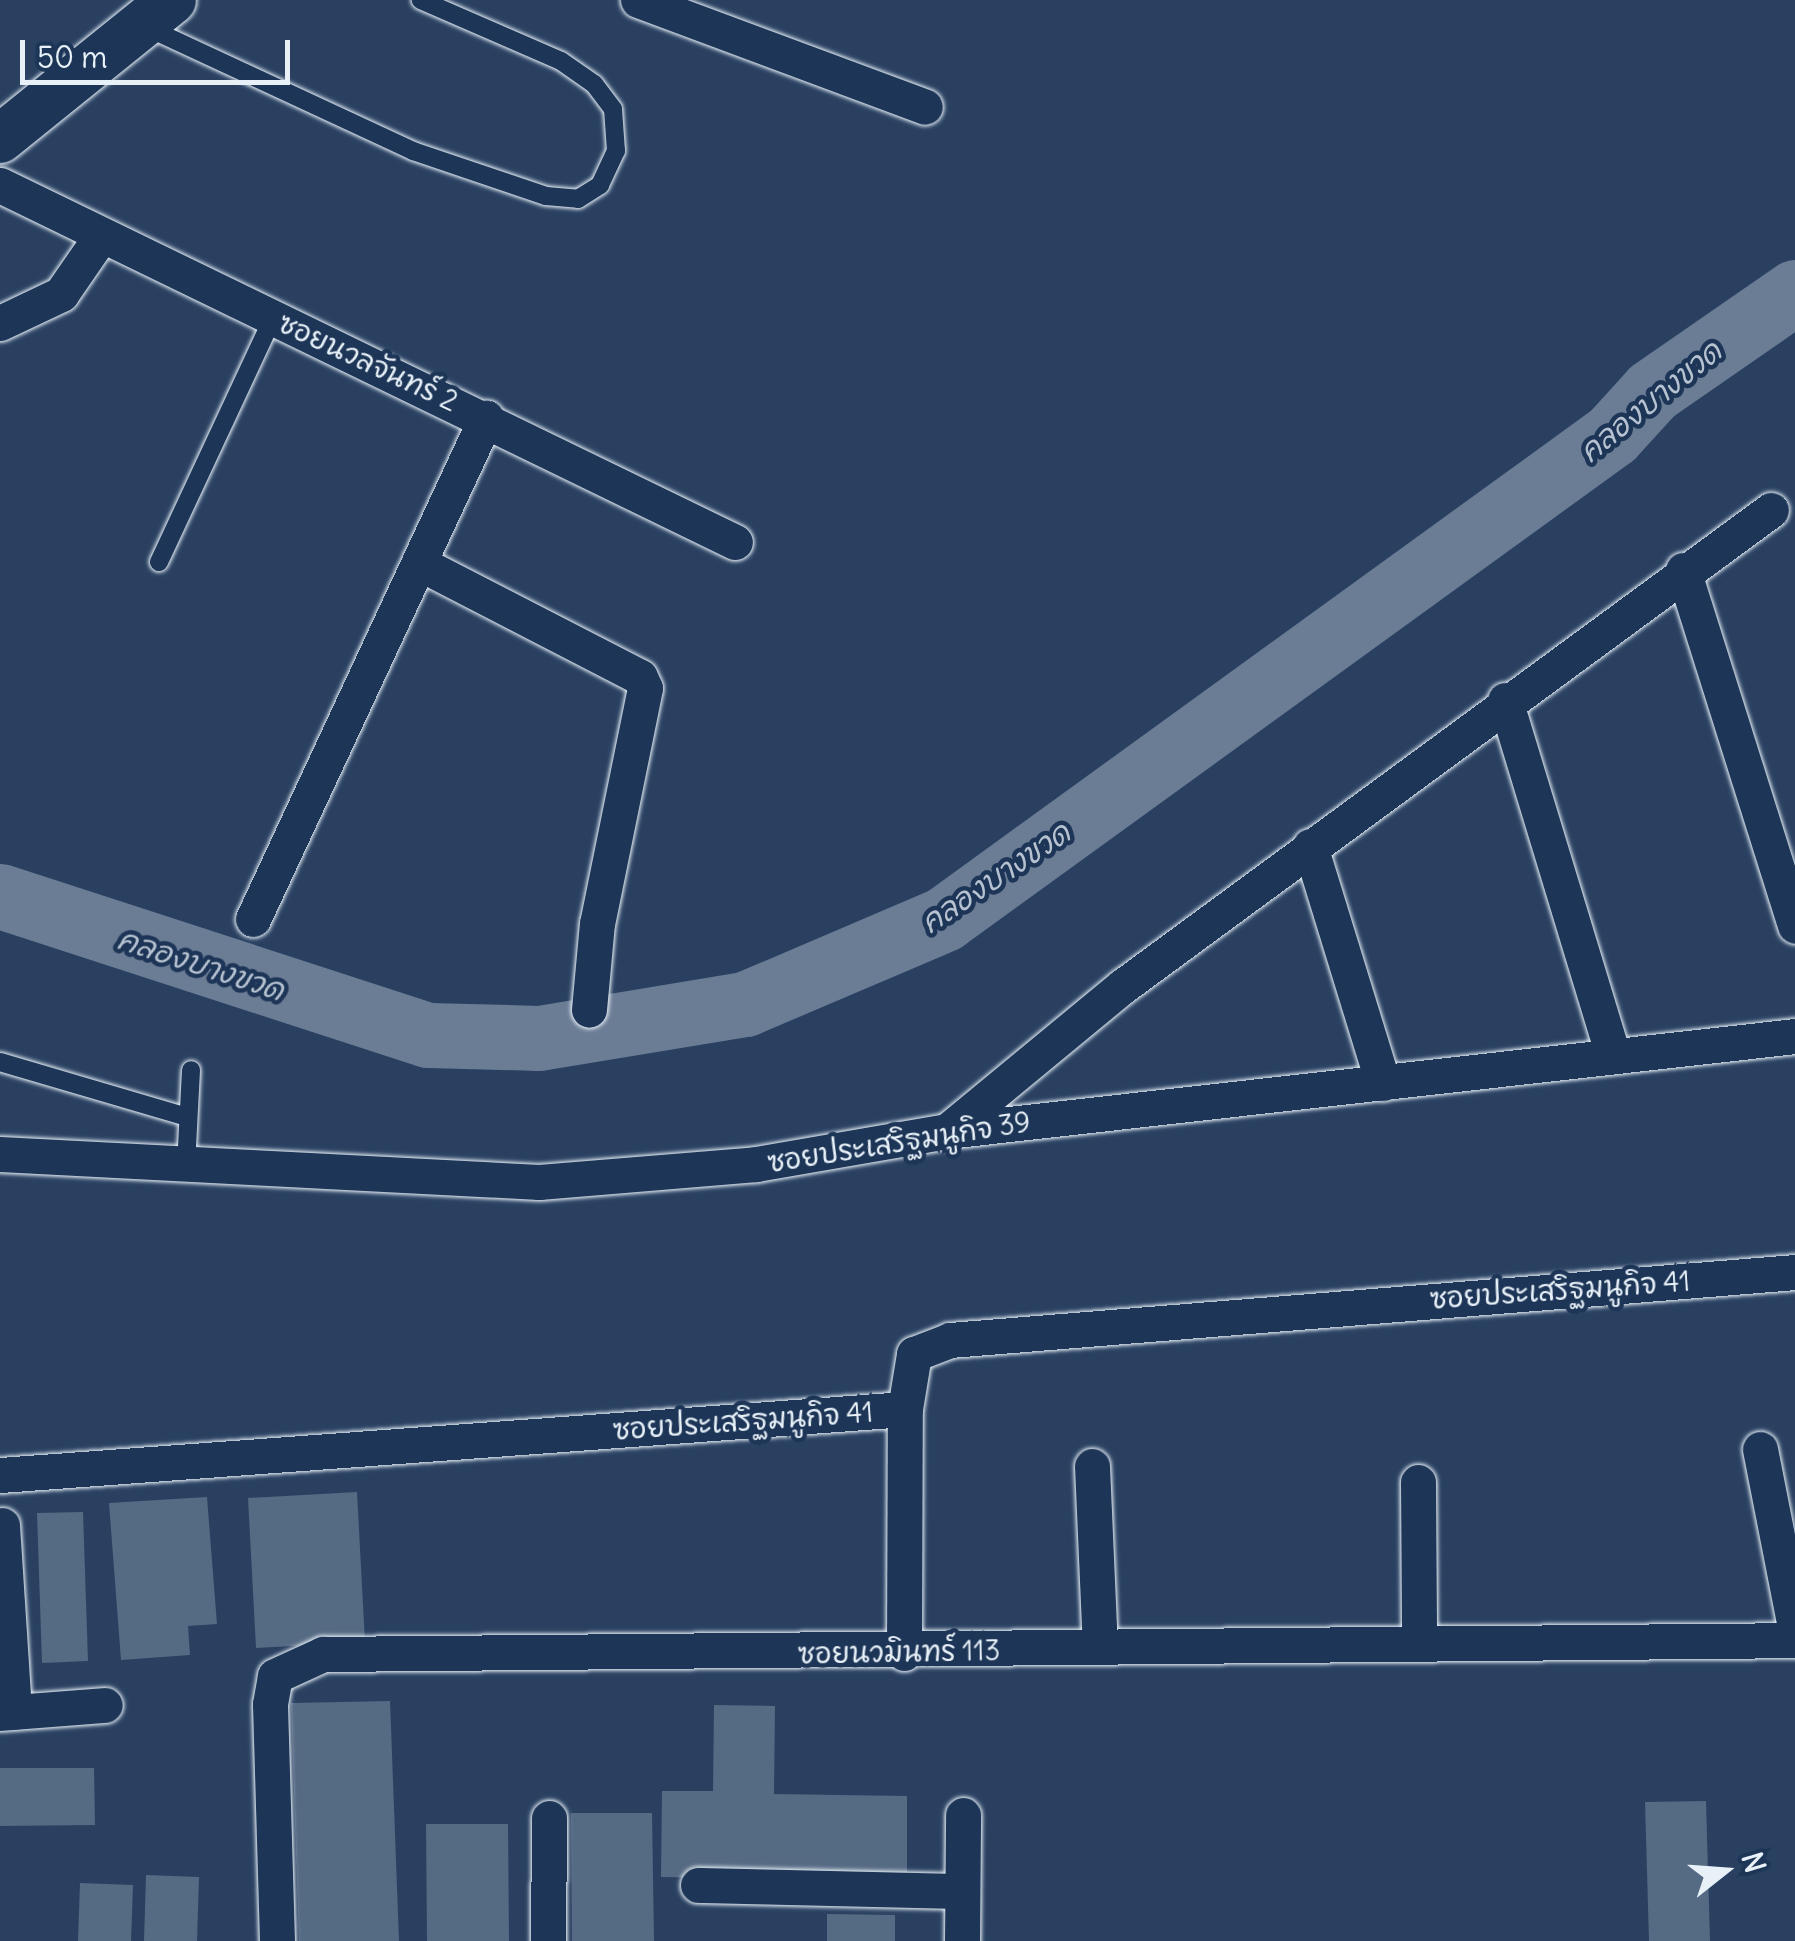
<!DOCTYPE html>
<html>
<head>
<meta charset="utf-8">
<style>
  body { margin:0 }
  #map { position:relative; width:1795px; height:1941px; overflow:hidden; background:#294061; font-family:Delius,"Playpen Sans Thai",sans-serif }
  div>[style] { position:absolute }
  .river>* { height:65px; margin:-32.5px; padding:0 32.5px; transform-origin:32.5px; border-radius:32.5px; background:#6b7c95 }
  .building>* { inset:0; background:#556a83 }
  .roads { filter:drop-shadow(0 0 2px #e8f1f8) drop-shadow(0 0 2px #e8f1f8) }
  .lane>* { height:18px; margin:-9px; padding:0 9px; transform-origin:9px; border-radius:9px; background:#1d3557 }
  .street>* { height:35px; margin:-17.5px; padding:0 17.5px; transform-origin:17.5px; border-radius:17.5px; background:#1d3557 }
  .secondary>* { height:48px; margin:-24px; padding:0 24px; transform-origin:24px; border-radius:24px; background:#1d3557 }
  span { translate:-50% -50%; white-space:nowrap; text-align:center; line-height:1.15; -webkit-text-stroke:9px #1d3557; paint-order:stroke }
  .street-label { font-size:28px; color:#e8f1f8 }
  .water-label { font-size:30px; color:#b6c2d0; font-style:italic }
  .north { position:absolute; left:1675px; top:1821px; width:100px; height:100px; -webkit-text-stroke:8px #1d3557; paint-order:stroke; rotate:73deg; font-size:28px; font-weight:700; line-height:40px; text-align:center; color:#e8f1f8 }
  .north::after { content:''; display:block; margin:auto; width:35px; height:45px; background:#e8f1f8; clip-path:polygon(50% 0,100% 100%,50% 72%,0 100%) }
  .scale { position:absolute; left:20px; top:40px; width:270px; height:45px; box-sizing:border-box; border:5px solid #e8f1f8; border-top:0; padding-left:12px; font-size:30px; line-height:35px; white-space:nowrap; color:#e8f1f8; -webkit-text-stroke:8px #1d3557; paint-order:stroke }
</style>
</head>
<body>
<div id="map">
  <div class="river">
    <div style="left:0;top:896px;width:450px;rotate:18deg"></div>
    <div style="left:428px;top:1035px;width:111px;rotate:1.5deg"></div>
    <div style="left:539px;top:1038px;width:209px;rotate:-9.4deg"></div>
    <div style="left:745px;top:1004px;width:216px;rotate:-23.1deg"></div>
    <div style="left:944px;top:919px;width:825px;rotate:-35.93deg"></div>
    <div style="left:1612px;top:435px;width:59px;rotate:-47.7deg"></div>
    <div style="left:1652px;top:391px;width:174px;rotate:-34.7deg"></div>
  </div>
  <div class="building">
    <div style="clip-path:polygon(357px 1492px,365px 1642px,256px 1648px,248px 1498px)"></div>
    <div style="clip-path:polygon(207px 1497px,217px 1624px,188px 1626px,190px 1655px,121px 1660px,109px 1503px)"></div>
    <div style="clip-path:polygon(83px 1512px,88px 1661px,42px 1663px,37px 1513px)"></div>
    <div style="clip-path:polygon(390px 1701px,399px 1941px,299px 1941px,291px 1703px)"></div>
    <div style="clip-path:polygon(714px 1705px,775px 1706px,774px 1794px,907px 1796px,907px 1881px,661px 1877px,662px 1791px,713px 1791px)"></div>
    <div style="clip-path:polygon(0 1768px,94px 1768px,95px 1825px,0 1826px)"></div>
    <div style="clip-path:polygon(1706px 1801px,1710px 1941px,1649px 1941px,1645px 1802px)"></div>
    <div style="clip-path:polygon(571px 1813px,652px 1813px,654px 1941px,572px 1941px)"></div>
    <div style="clip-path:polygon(426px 1824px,508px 1824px,509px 1941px,427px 1941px)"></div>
    <div style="clip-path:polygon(146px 1875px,199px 1877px,197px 1941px,144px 1941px)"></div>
    <div style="clip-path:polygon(80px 1883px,133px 1885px,131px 1941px,78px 1941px)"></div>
    <div style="clip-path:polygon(827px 1914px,895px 1915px,895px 1941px,827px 1941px)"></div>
  </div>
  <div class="roads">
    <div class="lane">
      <div style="left:144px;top:26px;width:297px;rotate:24.9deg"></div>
      <div style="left:413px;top:151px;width:140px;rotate:18.7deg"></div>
      <div style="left:546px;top:196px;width:32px;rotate:5deg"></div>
      <div style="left:578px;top:199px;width:26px;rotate:-32deg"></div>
      <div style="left:600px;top:185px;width:38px;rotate:-65deg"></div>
      <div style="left:616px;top:151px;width:42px;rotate:-94.1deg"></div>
      <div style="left:613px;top:109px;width:31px;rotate:-127deg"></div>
      <div style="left:594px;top:84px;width:40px;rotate:-145.1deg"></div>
      <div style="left:561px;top:61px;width:153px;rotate:-156.5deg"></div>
      <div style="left:159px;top:562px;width:270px;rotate:-65deg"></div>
      <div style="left:0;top:1062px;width:192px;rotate:16.4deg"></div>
      <div style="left:186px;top:1166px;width:96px;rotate:-87deg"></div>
    </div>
    <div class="street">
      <div style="left:638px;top:0;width:306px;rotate:20.4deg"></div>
      <div style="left:0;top:185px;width:817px;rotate:25.91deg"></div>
      <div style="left:0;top:323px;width:68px;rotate:-25.4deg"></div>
      <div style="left:61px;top:294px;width:70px;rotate:-55.4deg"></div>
      <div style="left:423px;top:565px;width:244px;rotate:27.3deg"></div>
      <div style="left:640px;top:677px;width:12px;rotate:66deg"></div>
      <div style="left:645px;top:688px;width:240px;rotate:101.5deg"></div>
      <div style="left:597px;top:923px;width:87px;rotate:95.3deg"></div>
      <div style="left:1683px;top:570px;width:373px;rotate:72.5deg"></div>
      <div style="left:1505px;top:700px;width:372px;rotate:73.1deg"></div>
      <div style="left:1310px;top:846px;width:248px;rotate:72.9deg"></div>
      <div style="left:253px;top:919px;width:553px;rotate:-65.06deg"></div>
      <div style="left:947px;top:1131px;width:228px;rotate:-39.5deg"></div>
      <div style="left:1123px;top:986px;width:804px;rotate:-36.3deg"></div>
      <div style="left:0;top:1154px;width:540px;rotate:2.97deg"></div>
      <div style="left:539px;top:1182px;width:218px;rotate:-4.7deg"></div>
      <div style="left:756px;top:1164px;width:194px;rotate:-9.8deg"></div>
      <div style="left:947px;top:1131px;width:853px;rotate:-6.39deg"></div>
      <div style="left:1760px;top:1449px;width:181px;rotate:78.9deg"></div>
      <div style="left:1092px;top:1466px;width:181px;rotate:87.5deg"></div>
      <div style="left:0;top:1475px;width:907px;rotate:-4.17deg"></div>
      <div style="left:905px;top:1409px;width:56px;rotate:-80.7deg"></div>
      <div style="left:914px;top:1354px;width:39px;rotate:-21deg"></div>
      <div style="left:950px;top:1340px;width:848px;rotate:-4.6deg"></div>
      <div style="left:1418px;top:1482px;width:162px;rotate:89.6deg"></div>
      <div style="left:2px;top:1525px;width:187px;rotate:86.3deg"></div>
      <div style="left:904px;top:1653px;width:244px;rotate:-89.8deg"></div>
      <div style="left:0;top:1713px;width:105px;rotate:-4.4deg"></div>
      <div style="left:698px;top:1885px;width:264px;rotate:1.3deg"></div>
      <div style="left:277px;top:1941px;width:237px;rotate:-91.7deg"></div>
      <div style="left:270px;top:1704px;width:28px;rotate:-80deg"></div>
      <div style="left:275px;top:1676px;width:53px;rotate:-24.6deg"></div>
      <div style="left:323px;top:1654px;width:1472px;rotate:-0.54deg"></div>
      <div style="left:548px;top:1941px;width:123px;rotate:-89.5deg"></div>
      <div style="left:962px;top:1941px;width:126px;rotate:-89.5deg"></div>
    </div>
    <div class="secondary">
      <div style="left:0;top:139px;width:221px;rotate:-38.9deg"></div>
    </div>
  </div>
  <div class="street-label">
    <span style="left:368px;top:362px;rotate:25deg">ซอยนวลจันทร์ 2</span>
    <span style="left:899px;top:1142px;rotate:-9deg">ซอยประเสริฐมนูกิจ 39</span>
    <span style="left:1560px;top:1290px;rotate:-4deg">ซอยประเสริฐมนูกิจ 41</span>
    <span style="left:743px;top:1421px;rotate:-4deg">ซอยประเสริฐมนูกิจ 41</span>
    <span style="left:899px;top:1652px;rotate:-1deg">ซอยนวมินทร์ 113</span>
  </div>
  <div class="water-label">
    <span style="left:1650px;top:401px;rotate:-39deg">คลองบางขวด</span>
    <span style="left:995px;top:877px;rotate:-34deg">คลองบางขวด</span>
    <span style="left:201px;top:964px;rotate:18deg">คลองบางขวด</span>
  </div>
  <div class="north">N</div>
  <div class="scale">50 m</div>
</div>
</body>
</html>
